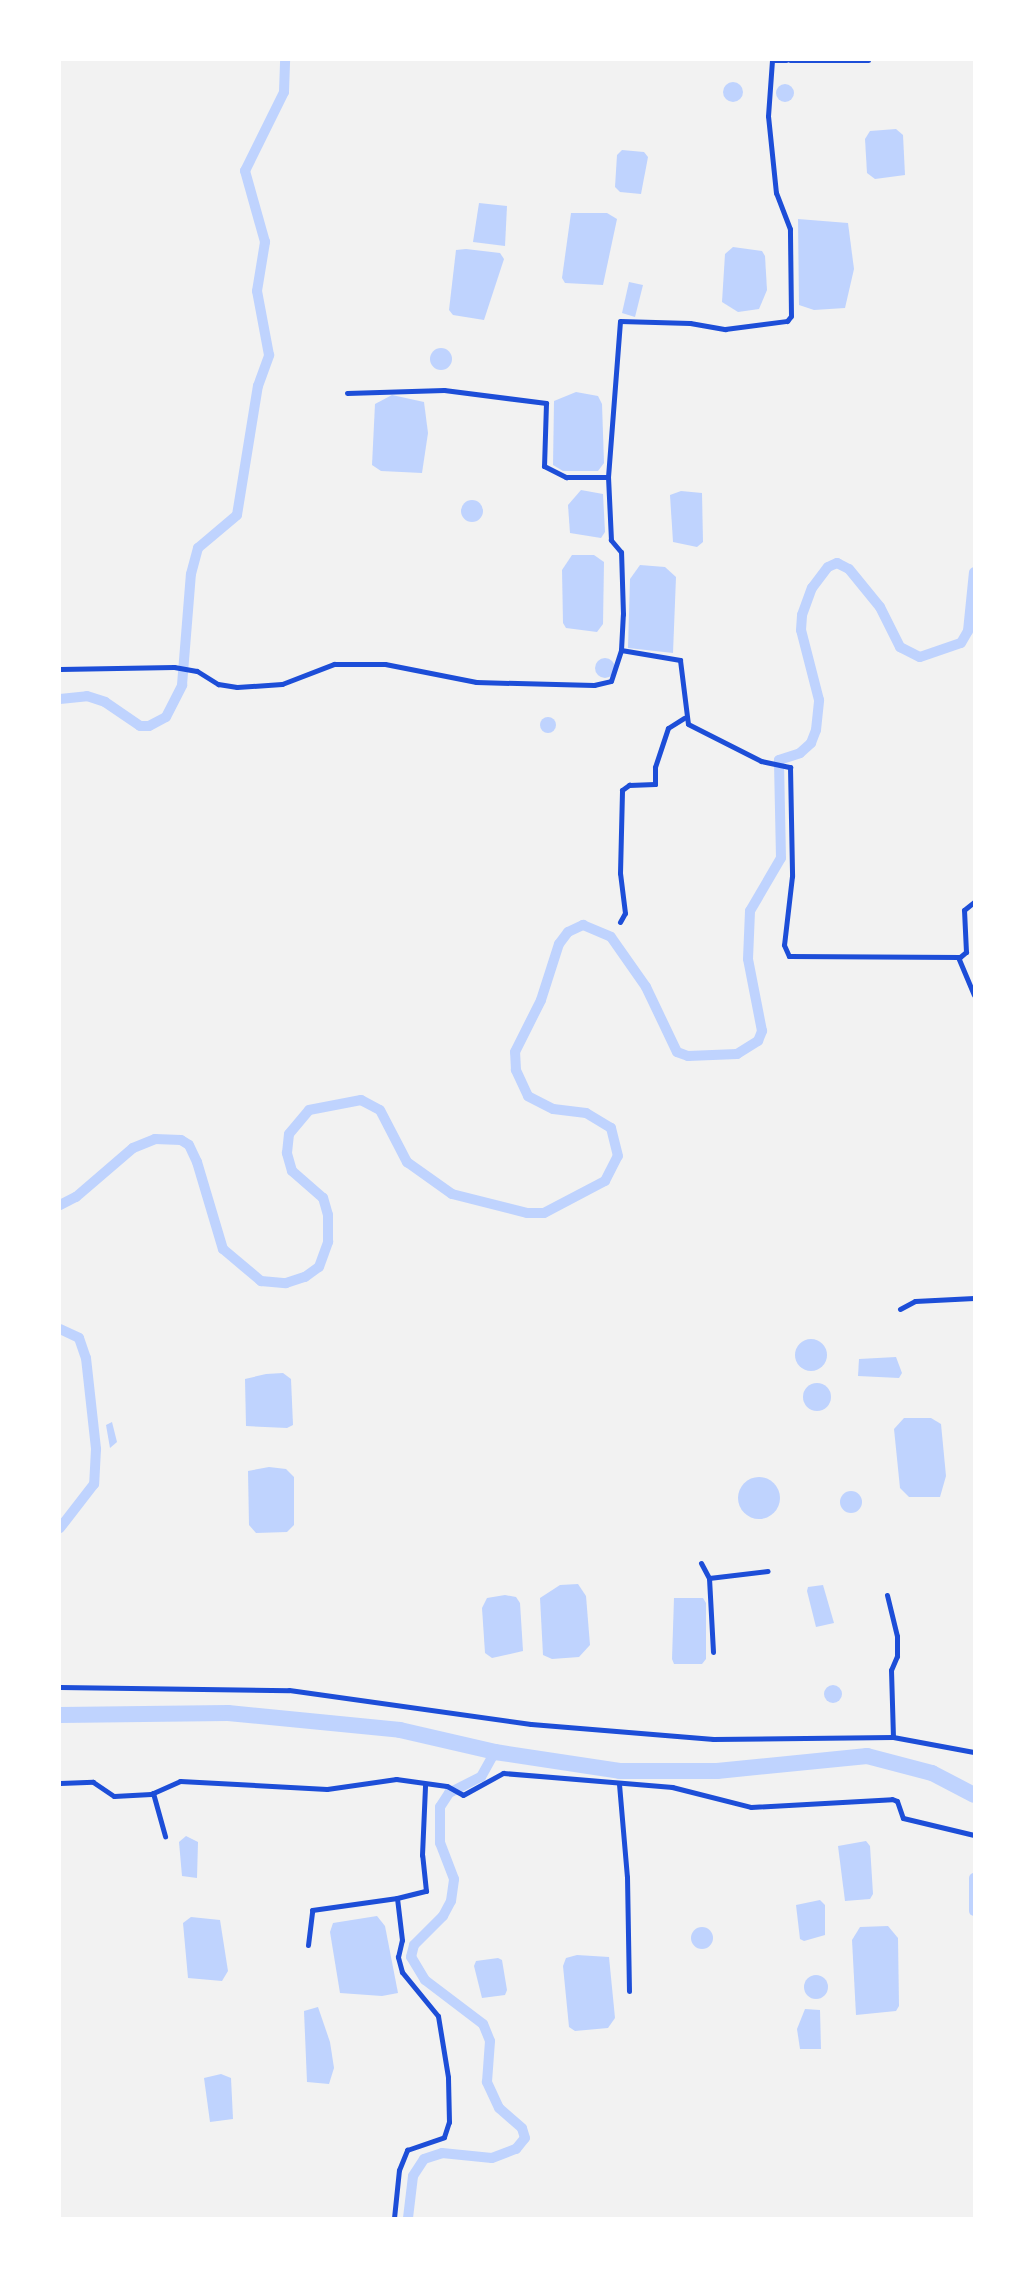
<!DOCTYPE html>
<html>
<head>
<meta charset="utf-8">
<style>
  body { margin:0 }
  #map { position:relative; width:1034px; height:2278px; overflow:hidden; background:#f2f2f2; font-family:Ubuntu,sans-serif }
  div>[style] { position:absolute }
  .water>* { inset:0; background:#bfd3fe }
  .round { border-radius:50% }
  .canal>* { height:10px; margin:-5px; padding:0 5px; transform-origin:5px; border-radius:5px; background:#bfd3fe }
  .river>* { height:16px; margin:-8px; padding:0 8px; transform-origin:8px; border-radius:8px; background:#bfd3fe }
  .minor>* { height:5px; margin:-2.5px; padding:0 2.5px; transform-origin:2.5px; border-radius:2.5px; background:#1d4ed8 }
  span { translate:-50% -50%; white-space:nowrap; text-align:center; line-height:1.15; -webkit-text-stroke:7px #fff; paint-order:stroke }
  .frame { position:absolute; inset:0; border:61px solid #fff; pointer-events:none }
</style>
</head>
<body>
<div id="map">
  <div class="water">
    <div class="round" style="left:723px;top:82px;width:20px;height:20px"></div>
    <div class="round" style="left:776px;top:84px;width:18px;height:18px"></div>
    <div style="clip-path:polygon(896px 129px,903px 135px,905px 175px,875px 179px,867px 173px,865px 139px,870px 131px)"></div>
    <div style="clip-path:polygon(622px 150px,644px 152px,648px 157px,641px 194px,620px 192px,615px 187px,617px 155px)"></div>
    <div style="clip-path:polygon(479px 203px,507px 206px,505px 246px,473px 242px)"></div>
    <div style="clip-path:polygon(571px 213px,607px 213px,617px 219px,603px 285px,565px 283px,562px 278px)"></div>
    <div style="clip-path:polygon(798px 219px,848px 223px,854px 269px,845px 308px,814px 310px,799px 305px)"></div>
    <div style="clip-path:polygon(733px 247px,762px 251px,765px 256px,767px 290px,759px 309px,738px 312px,722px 302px,725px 254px)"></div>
    <div style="clip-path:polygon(466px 249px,500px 253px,504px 259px,484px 320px,453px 315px,449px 310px,456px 250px)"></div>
    <div style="clip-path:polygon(629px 282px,643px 285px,635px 317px,622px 313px)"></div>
    <div class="round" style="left:430px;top:348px;width:22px;height:22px"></div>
    <div style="clip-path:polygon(576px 392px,598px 396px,602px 404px,604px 463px,598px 471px,563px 471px,553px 465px,554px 401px)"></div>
    <div style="clip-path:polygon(392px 395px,424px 402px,428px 433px,422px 473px,381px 471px,372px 465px,375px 404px)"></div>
    <div style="clip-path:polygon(581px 490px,603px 494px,605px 532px,601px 538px,570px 533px,568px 505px)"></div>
    <div style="clip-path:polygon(681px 491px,702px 493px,703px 542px,697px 547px,673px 542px,670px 495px)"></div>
    <div class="round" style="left:461px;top:500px;width:22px;height:22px"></div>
    <div style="clip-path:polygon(572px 555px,594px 555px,604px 562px,603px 624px,597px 632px,566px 628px,563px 623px,562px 570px)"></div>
    <div style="clip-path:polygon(640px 565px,665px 567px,676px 577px,673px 653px,628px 648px,630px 579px)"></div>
    <div class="round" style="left:595px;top:658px;width:20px;height:20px"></div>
    <div class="round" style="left:540px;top:717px;width:16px;height:16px"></div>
    <div class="round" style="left:795px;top:1339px;width:32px;height:32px"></div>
    <div style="clip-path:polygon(896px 1357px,902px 1373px,899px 1378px,858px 1376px,859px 1359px)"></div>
    <div style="clip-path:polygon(266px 1374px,283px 1373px,291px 1379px,293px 1425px,287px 1428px,246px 1426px,245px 1379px)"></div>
    <div class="round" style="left:803px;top:1383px;width:28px;height:28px"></div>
    <div style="clip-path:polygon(904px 1418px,931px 1418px,941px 1424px,946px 1476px,940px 1497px,909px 1497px,900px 1488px,894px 1429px)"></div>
    <div style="clip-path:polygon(112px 1422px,117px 1442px,110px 1448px,106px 1425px)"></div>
    <div style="clip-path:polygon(269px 1467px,286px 1469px,294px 1477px,294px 1525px,287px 1532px,256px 1533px,249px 1525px,248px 1471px)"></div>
    <div class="round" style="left:738px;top:1477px;width:42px;height:42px"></div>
    <div class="round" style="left:840px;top:1491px;width:22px;height:22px"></div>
    <div style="clip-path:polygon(578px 1584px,586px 1596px,590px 1645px,579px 1657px,552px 1659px,543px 1655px,540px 1598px,560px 1585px)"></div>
    <div style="clip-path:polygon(823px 1585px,834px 1623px,816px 1627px,807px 1591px,808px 1587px)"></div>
    <div style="clip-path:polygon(505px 1595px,516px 1597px,520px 1603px,523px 1651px,492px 1658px,485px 1653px,482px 1608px,487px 1598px)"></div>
    <div style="clip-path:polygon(674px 1598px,703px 1598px,706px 1603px,706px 1659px,702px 1664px,674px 1664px,672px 1659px)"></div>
    <div class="round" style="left:824px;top:1685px;width:18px;height:18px"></div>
    <div style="clip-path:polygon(186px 1836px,198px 1842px,197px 1878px,182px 1876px,179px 1842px)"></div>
    <div style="clip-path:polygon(866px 1841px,870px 1846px,873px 1894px,870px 1899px,845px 1901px,838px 1846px)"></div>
    <div style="clip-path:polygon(820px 1900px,825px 1905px,825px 1935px,804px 1941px,800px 1939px,796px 1905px)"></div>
    <div style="clip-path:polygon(377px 1916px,385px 1926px,398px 1993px,382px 1996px,340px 1993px,330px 1932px,333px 1923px)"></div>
    <div style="clip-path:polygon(191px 1917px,220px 1920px,228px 1971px,222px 1981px,188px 1978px,183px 1923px)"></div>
    <div style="clip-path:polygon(888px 1926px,898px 1938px,899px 2006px,896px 2011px,856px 2015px,852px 1940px,860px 1927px)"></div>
    <div class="round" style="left:691px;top:1927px;width:22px;height:22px"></div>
    <div style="clip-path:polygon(577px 1955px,609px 1957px,615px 2018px,608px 2028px,575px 2031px,569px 2027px,563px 1966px,566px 1958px)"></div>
    <div style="clip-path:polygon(498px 1958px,502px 1960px,507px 1990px,505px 1995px,482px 1998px,474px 1966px,476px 1961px)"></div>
    <div class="round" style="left:804px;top:1975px;width:24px;height:24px"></div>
    <div style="clip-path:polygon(318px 2007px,330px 2042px,334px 2068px,329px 2084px,307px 2082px,304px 2011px)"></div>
    <div style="clip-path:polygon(805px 2009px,820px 2010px,821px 2049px,800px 2049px,797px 2029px)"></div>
    <div style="clip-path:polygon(221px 2074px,231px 2078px,233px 2119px,210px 2122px,204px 2078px)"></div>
  </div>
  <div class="canal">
    <div style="left:60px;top:699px;width:27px;rotate:-6deg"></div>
    <div style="left:87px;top:696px;width:19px;rotate:18deg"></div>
    <div style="left:105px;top:702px;width:42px;rotate:34.4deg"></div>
    <div style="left:140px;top:726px;width:9px"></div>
    <div style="left:149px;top:726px;width:19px;rotate:-28deg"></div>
    <div style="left:166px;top:717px;width:36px;rotate:-63deg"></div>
    <div style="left:182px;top:685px;width:111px;rotate:-85.4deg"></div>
    <div style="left:191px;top:574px;width:27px;rotate:-75deg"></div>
    <div style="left:198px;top:548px;width:51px;rotate:-40.2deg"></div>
    <div style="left:237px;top:515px;width:131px;rotate:-80.8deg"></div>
    <div style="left:258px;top:386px;width:33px;rotate:-70deg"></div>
    <div style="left:269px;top:355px;width:65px;rotate:-100.6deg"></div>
    <div style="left:257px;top:291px;width:50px;rotate:-80.7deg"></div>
    <div style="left:265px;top:242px;width:74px;rotate:-105.7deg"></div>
    <div style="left:245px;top:171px;width:88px;rotate:-63.7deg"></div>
    <div style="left:284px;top:92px;width:32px;rotate:-88deg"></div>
    <div style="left:60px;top:1205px;width:18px;rotate:-27deg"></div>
    <div style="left:76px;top:1197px;width:75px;rotate:-40.7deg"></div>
    <div style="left:133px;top:1148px;width:24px;rotate:-22deg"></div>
    <div style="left:155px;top:1139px;width:26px;rotate:2deg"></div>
    <div style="left:181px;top:1140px;width:9px;rotate:32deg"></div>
    <div style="left:189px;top:1145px;width:19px;rotate:65deg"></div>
    <div style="left:197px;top:1162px;width:91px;rotate:73.4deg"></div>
    <div style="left:223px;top:1249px;width:50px;rotate:40.1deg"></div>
    <div style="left:261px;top:1281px;width:25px;rotate:5deg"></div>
    <div style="left:286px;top:1283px;width:20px;rotate:-18deg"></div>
    <div style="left:305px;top:1277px;width:17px;rotate:-36deg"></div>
    <div style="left:319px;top:1267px;width:27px;rotate:-70deg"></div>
    <div style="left:328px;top:1242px;width:27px;rotate:-90deg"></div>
    <div style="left:328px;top:1215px;width:18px;rotate:-106deg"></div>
    <div style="left:323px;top:1198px;width:41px;rotate:-138.9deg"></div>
    <div style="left:292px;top:1171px;width:19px;rotate:-106deg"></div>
    <div style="left:287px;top:1153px;width:19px;rotate:-84deg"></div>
    <div style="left:289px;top:1134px;width:31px;rotate:-50deg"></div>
    <div style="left:309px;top:1110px;width:53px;rotate:-10.9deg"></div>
    <div style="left:361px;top:1100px;width:21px;rotate:28deg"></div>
    <div style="left:380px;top:1110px;width:59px;rotate:62.6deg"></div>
    <div style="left:407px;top:1162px;width:55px;rotate:35.4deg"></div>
    <div style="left:452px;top:1194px;width:77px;rotate:14.2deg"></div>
    <div style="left:527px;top:1213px;width:17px"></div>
    <div style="left:544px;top:1213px;width:69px;rotate:-27.7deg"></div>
    <div style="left:605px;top:1181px;width:28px;rotate:-63deg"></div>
    <div style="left:618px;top:1156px;width:29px;rotate:-104deg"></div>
    <div style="left:611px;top:1128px;width:29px;rotate:-149deg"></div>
    <div style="left:586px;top:1113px;width:33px;rotate:-173deg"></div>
    <div style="left:553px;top:1109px;width:28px;rotate:-153deg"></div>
    <div style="left:528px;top:1096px;width:29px;rotate:-115deg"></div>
    <div style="left:516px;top:1070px;width:18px;rotate:-93deg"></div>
    <div style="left:515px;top:1052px;width:58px;rotate:-63.4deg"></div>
    <div style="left:541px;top:1000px;width:59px;rotate:-72.2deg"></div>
    <div style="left:559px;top:944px;width:15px;rotate:-53deg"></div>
    <div style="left:568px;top:932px;width:17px;rotate:-25deg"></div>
    <div style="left:583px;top:925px;width:30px;rotate:23deg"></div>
    <div style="left:611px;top:937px;width:61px;rotate:55deg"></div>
    <div style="left:646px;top:987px;width:72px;rotate:64.5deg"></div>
    <div style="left:677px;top:1052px;width:12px;rotate:20deg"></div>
    <div style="left:688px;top:1056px;width:49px;rotate:-2.3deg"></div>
    <div style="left:737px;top:1054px;width:25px;rotate:-32deg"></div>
    <div style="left:758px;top:1041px;width:11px;rotate:-68deg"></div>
    <div style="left:762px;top:1031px;width:73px;rotate:-101deg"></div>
    <div style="left:748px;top:959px;width:48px;rotate:-87.6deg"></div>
    <div style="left:750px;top:911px;width:61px;rotate:-59.7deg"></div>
    <div style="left:781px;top:858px;width:98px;rotate:-91.2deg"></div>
    <div style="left:779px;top:760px;width:22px;rotate:-18deg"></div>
    <div style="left:800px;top:753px;width:15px;rotate:-42deg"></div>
    <div style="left:811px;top:743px;width:14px;rotate:-69deg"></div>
    <div style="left:816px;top:730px;width:30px;rotate:-84deg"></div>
    <div style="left:819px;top:700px;width:72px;rotate:-104.4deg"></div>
    <div style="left:801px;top:630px;width:15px;rotate:-86deg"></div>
    <div style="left:802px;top:615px;width:29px;rotate:-70deg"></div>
    <div style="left:812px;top:588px;width:26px;rotate:-53deg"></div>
    <div style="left:828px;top:567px;width:10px;rotate:-24deg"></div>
    <div style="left:837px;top:563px;width:13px;rotate:27deg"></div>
    <div style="left:849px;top:569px;width:49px;rotate:50.8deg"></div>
    <div style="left:880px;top:607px;width:45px;rotate:63.4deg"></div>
    <div style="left:900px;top:647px;width:22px;rotate:27deg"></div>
    <div style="left:920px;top:657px;width:43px;rotate:-18.9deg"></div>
    <div style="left:961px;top:643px;width:14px;rotate:-60deg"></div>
    <div style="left:968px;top:631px;width:59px;rotate:-84.2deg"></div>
    <div style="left:60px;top:1329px;width:21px;rotate:25deg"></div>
    <div style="left:79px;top:1338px;width:21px;rotate:71deg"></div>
    <div style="left:86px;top:1358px;width:92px;rotate:83.7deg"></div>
    <div style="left:96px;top:1449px;width:35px;rotate:93deg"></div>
    <div style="left:94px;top:1484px;width:56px;rotate:127.7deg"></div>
    <div style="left:974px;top:1878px;width:33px;rotate:90deg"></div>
    <div style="left:408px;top:2218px;width:42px;rotate:-83.2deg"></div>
    <div style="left:413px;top:2176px;width:20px;rotate:-57deg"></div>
    <div style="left:424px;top:2159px;width:19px;rotate:-18deg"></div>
    <div style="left:442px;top:2153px;width:50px;rotate:5.7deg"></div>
    <div style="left:492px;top:2158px;width:26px;rotate:-21deg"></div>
    <div style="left:516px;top:2149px;width:14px;rotate:-51deg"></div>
    <div style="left:525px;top:2138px;width:10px;rotate:-107deg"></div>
    <div style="left:522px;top:2128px;width:30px;rotate:-139deg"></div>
    <div style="left:499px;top:2108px;width:29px;rotate:-115deg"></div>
    <div style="left:487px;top:2082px;width:41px;rotate:-85.8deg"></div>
    <div style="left:490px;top:2041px;width:18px;rotate:-112deg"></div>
    <div style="left:483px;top:2024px;width:73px;rotate:-142.8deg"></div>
    <div style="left:425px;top:1980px;width:27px;rotate:-121deg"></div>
    <div style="left:411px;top:1957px;width:12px;rotate:-76deg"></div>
    <div style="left:414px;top:1945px;width:41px;rotate:-45deg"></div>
    <div style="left:443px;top:1916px;width:17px;rotate:-62deg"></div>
    <div style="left:451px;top:1901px;width:22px;rotate:-82deg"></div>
    <div style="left:454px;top:1879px;width:39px;rotate:-111deg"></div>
    <div style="left:440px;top:1843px;width:36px;rotate:-90deg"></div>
    <div style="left:440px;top:1807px;width:17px;rotate:-57deg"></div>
    <div style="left:449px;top:1793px;width:36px;rotate:-27deg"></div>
    <div style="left:481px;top:1777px;width:29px;rotate:-61deg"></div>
  </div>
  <div class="river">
    <div style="left:60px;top:1715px;width:168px;rotate:-0.7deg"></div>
    <div style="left:228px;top:1713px;width:173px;rotate:5.6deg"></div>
    <div style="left:400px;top:1730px;width:98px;rotate:13deg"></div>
    <div style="left:495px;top:1752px;width:126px;rotate:8.6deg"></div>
    <div style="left:620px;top:1771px;width:97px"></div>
    <div style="left:717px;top:1771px;width:151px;rotate:-5.7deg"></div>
    <div style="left:867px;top:1756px;width:67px;rotate:14.7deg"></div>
    <div style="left:932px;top:1773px;width:47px;rotate:27.6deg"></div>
  </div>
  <div class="minor">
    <div style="left:790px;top:60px;width:78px"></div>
    <div style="left:347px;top:393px;width:97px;rotate:-1.8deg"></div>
    <div style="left:444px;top:390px;width:103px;rotate:7.3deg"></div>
    <div style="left:546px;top:403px;width:63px;rotate:91.8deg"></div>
    <div style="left:544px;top:466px;width:25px;rotate:27deg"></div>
    <div style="left:566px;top:477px;width:42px"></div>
    <div style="left:621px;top:650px;width:60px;rotate:9.6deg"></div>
    <div style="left:680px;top:660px;width:64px;rotate:82.9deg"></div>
    <div style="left:688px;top:724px;width:82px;rotate:26.9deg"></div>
    <div style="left:761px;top:761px;width:30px;rotate:12deg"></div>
    <div style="left:790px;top:767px;width:109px;rotate:88.9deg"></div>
    <div style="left:792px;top:876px;width:69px;rotate:96.6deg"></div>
    <div style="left:784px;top:945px;width:12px;rotate:66deg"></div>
    <div style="left:789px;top:956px;width:171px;rotate:0.3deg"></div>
    <div style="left:960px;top:957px;width:8px;rotate:-40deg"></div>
    <div style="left:966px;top:952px;width:42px;rotate:-92.7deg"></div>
    <div style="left:964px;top:910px;width:13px;rotate:-39deg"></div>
    <div style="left:60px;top:669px;width:114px;rotate:-1deg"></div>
    <div style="left:174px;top:667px;width:23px;rotate:10deg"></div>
    <div style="left:197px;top:671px;width:25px;rotate:32deg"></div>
    <div style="left:218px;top:684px;width:19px;rotate:9deg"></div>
    <div style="left:237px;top:687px;width:45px;rotate:-3.8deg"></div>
    <div style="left:282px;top:684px;width:56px;rotate:-21deg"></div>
    <div style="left:334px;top:664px;width:51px"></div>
    <div style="left:385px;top:664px;width:93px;rotate:11.2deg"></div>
    <div style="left:476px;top:682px;width:118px;rotate:1.5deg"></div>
    <div style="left:594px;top:685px;width:17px;rotate:-13deg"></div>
    <div style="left:611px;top:681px;width:33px;rotate:-72deg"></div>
    <div style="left:621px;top:650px;width:36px;rotate:-87deg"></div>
    <div style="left:623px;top:614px;width:62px;rotate:-91.8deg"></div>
    <div style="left:621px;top:552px;width:16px;rotate:-130deg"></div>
    <div style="left:611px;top:540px;width:63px;rotate:-92.7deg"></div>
    <div style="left:608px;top:477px;width:156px;rotate:-85.6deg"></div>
    <div style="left:620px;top:321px;width:70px;rotate:1.6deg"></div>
    <div style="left:690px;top:323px;width:36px;rotate:10deg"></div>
    <div style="left:725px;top:329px;width:63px;rotate:-7.4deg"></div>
    <div style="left:787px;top:321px;width:6px;rotate:-51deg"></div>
    <div style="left:791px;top:316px;width:87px;rotate:-90.7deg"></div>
    <div style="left:790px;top:229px;width:39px;rotate:-111deg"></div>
    <div style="left:776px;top:193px;width:77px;rotate:-95.9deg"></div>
    <div style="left:768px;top:116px;width:56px;rotate:-85.9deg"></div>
    <div style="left:772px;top:60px;width:14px"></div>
    <div style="left:620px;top:922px;width:10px;rotate:-61deg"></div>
    <div style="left:625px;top:913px;width:40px;rotate:-97.1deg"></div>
    <div style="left:620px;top:873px;width:83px;rotate:-88.6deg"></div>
    <div style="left:622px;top:790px;width:9px;rotate:-36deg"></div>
    <div style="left:629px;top:785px;width:26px;rotate:-2deg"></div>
    <div style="left:655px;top:784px;width:17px;rotate:-90deg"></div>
    <div style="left:655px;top:767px;width:41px;rotate:-71.6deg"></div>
    <div style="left:668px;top:728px;width:19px;rotate:-32deg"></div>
    <div style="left:958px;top:957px;width:41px;rotate:67.2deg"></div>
    <div style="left:900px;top:1309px;width:17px;rotate:-28deg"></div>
    <div style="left:915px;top:1301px;width:59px;rotate:-2.9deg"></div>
    <div style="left:701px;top:1563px;width:17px;rotate:62deg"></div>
    <div style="left:709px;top:1578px;width:74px;rotate:86.9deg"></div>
    <div style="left:709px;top:1578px;width:59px;rotate:-6.8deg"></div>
    <div style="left:887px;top:1595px;width:42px;rotate:76.3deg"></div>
    <div style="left:897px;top:1636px;width:20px;rotate:90deg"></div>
    <div style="left:897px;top:1656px;width:15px;rotate:113deg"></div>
    <div style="left:891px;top:1670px;width:67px;rotate:88.3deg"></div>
    <div style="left:60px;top:1687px;width:229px;rotate:0.8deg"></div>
    <div style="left:289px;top:1690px;width:244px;rotate:8deg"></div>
    <div style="left:531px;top:1724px;width:183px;rotate:4.7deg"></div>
    <div style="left:713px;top:1739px;width:180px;rotate:-0.6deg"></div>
    <div style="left:893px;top:1737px;width:82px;rotate:10.5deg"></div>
    <div style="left:60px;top:1783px;width:33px;rotate:-2deg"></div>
    <div style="left:93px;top:1782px;width:25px;rotate:34deg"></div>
    <div style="left:114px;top:1796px;width:37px;rotate:-3deg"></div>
    <div style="left:151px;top:1794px;width:32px;rotate:-24deg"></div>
    <div style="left:180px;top:1781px;width:147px;rotate:3.1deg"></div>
    <div style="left:327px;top:1789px;width:70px;rotate:-8.2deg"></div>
    <div style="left:396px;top:1779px;width:51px;rotate:7.8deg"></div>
    <div style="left:447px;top:1786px;width:18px;rotate:29deg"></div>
    <div style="left:463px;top:1795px;width:46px;rotate:-28.8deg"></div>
    <div style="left:503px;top:1773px;width:170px;rotate:4.7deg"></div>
    <div style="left:672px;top:1787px;width:81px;rotate:14.2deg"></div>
    <div style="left:751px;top:1807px;width:141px;rotate:-3.2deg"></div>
    <div style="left:892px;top:1799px;width:5px;rotate:22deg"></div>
    <div style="left:897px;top:1801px;width:18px;rotate:71deg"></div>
    <div style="left:903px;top:1818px;width:73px;rotate:13.5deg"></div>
    <div style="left:619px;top:1784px;width:93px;rotate:85.1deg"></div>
    <div style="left:627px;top:1877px;width:114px;rotate:89deg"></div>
    <div style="left:153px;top:1793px;width:45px;rotate:74.4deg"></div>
    <div style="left:308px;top:1945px;width:35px;rotate:-83deg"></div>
    <div style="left:312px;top:1910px;width:86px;rotate:-8deg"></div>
    <div style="left:394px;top:2218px;width:48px;rotate:-84.1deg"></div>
    <div style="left:399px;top:2170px;width:22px;rotate:-68deg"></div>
    <div style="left:407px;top:2150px;width:39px;rotate:-19deg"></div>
    <div style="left:444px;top:2137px;width:16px;rotate:-72deg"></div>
    <div style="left:449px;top:2122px;width:45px;rotate:-91.3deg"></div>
    <div style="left:448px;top:2077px;width:62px;rotate:-99.3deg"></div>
    <div style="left:438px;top:2016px;width:57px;rotate:-129.3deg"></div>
    <div style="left:402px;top:1972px;width:16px;rotate:-105deg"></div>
    <div style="left:398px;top:1957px;width:17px;rotate:-77deg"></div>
    <div style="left:402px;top:1940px;width:42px;rotate:-96.8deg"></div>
    <div style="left:397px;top:1898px;width:30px;rotate:-14deg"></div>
    <div style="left:426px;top:1891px;width:36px;rotate:-96deg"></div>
    <div style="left:422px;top:1855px;width:70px;rotate:-87.5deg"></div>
  </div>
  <div class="frame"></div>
</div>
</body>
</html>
